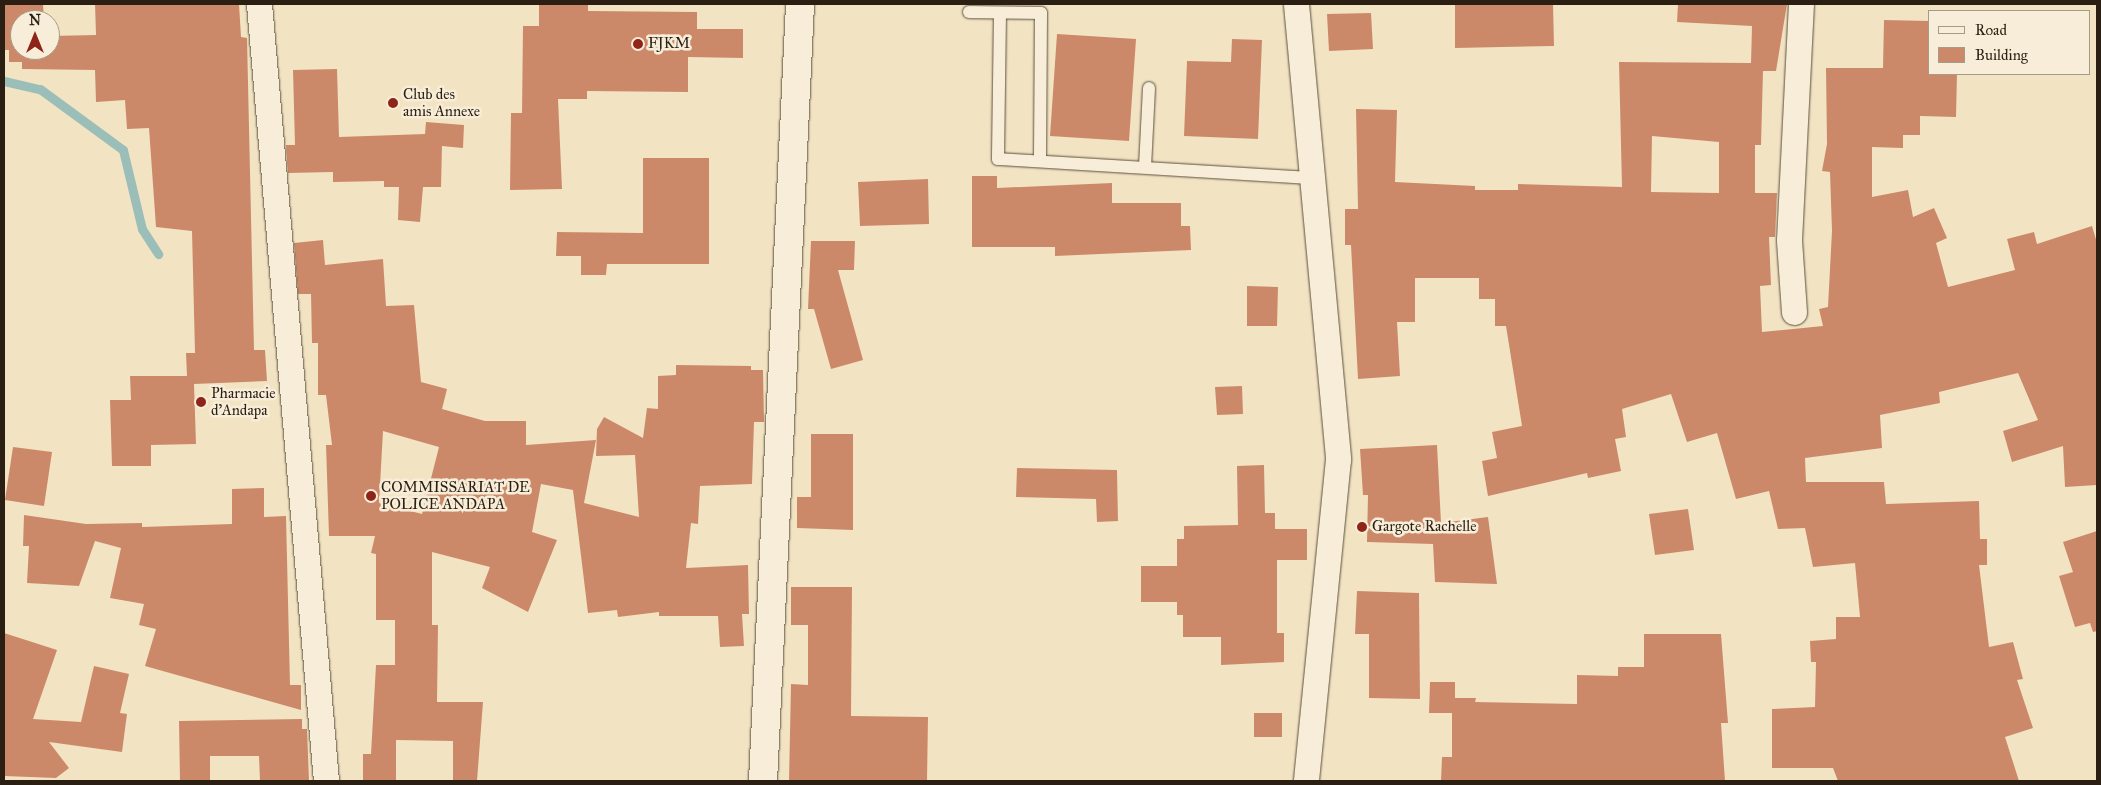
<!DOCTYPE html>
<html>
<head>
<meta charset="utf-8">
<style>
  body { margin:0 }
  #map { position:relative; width:2101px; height:785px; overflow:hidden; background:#f2e4c3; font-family:"IM FELL Great Primer",serif }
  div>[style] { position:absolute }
  .stream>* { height:9px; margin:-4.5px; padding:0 4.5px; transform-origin:4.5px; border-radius:4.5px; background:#9cbeb8 }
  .building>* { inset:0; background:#cc896a }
  .roads { filter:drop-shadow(0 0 1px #5c503e) drop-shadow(0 0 1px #5c503e) }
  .service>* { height:12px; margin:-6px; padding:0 6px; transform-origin:6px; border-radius:6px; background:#f7edd8 }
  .minor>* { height:25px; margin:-12.5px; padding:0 12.5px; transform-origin:12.5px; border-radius:12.5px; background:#f7edd8 }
  .tertiary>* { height:28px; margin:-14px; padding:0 14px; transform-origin:14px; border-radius:14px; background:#f7edd8 }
  .dots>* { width:14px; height:14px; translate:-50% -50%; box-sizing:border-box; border:2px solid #f7edd8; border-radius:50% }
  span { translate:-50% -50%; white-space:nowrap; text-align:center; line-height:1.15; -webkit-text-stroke:5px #f7edd8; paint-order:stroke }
  .poi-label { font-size:15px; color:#2a1f12 }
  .left { translate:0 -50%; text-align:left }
  .frame { position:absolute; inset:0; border:5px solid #2a1f12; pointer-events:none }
  .legend { position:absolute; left:1928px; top:10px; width:162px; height:65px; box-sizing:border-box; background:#f7edd8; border:1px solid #a59b89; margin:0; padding:6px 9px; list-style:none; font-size:15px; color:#2a1f12 }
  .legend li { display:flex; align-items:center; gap:10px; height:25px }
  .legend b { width:25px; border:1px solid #a59b89 }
  .north { position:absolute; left:10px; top:10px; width:50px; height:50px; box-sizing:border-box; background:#f7edd8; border:1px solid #a59b89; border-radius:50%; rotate:0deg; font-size:14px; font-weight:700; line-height:20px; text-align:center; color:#2a1f12 }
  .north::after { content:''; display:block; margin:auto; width:18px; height:22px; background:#8f2418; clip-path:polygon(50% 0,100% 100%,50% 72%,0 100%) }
</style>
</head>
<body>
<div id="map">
  <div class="stream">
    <div style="left:4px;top:81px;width:37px;rotate:13deg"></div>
    <div style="left:40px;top:89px;width:103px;rotate:36.3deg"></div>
    <div style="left:123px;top:150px;width:81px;rotate:76.5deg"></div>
    <div style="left:142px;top:229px;width:30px;rotate:57deg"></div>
  </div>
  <div class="building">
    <div style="clip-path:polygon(43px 4px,44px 20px,20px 20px,20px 50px,50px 50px,50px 36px,96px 35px,95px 4px,239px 4px,241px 37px,247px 38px,254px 350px,265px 350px,267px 381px,194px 384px,196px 444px,151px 445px,151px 466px,112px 466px,110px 400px,131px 400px,130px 376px,187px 376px,186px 353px,195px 353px,192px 231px,156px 227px,149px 128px,127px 129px,125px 100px,96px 102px,95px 70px,22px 69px,22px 62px,9px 62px,9px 50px,4px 50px,4px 5px)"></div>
    <div style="clip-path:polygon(539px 4px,588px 4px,588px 11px,697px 12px,697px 29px,743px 29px,743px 58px,688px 57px,688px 92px,587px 91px,587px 99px,558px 99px,562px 189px,510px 190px,511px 113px,522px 113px,523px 26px,539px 26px)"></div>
    <div style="clip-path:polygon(1455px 4px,1553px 4px,1554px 46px,1455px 48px)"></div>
    <div style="clip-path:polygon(evenodd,1678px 4px,1787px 4px,1776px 71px,1763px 71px,1761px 145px,1755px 145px,1755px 193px,1777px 193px,1775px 237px,1769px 237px,1771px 285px,1760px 286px,1762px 332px,1823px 326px,1819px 309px,1828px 307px,1832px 231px,1830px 172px,1822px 171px,1827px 144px,1826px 68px,1883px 68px,1884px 20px,1930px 21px,1930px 74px,1957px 74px,1956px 117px,1920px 116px,1920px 135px,1903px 135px,1903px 148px,1872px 147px,1872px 197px,1908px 190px,1913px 217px,1934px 208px,1947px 238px,1936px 243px,1948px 287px,2015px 270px,2007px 239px,2034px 232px,2037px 244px,2092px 226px,2097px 243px,2097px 485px,2065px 487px,2063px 446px,2012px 462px,2003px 431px,2038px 420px,2018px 373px,1939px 392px,1940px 403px,1880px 415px,1882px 448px,1805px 458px,1806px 482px,1884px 482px,1886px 504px,1979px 501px,1980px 539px,1987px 539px,1987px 565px,1979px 565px,1989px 647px,2013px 642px,2023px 679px,2017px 680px,2033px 728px,2005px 737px,2019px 781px,1838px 781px,1833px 768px,1772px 768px,1772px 709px,1815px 707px,1816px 662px,1811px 662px,1810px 641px,1836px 639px,1836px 617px,1860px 617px,1855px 563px,1813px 567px,1805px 528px,1778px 529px,1769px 491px,1736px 499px,1717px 433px,1687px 442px,1671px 394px,1622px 409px,1626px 437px,1615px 439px,1621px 471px,1588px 478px,1587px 473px,1488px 496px,1482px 461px,1497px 458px,1492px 432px,1522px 426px,1506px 326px,1495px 326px,1495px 299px,1479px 299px,1479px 278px,1415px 278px,1415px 322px,1397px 322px,1400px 376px,1358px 379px,1351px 245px,1345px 245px,1345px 209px,1358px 209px,1356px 109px,1397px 110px,1395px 182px,1475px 186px,1475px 190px,1518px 190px,1518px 184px,1622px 187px,1619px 62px,1751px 63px,1752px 26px,1677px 22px,1678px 4px,1652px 136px,1719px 142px,1719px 193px,1651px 192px,1652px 136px)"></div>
    <div style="clip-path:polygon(1371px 13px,1373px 49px,1329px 51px,1327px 14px)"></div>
    <div style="clip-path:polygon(1057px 34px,1136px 39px,1129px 141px,1050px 136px)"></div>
    <div style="clip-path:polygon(1232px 39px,1262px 40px,1258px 139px,1184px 136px,1187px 61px,1231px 62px)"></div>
    <div style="clip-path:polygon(337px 69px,339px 137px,425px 134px,426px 122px,464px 125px,463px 148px,442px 146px,441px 187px,423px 187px,420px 222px,398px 220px,399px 187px,384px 187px,384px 181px,333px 182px,333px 172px,288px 173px,286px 145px,295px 145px,293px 70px)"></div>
    <div style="clip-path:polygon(643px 158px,709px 158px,709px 264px,607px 264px,606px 275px,581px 275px,581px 256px,556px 256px,557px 232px,643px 233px)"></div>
    <div style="clip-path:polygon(972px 176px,997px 176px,997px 188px,1112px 183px,1112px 203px,1181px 203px,1181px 226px,1190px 226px,1191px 250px,1055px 256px,1055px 247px,972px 247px)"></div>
    <div style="clip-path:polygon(928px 179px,929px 224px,860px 226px,858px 182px)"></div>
    <div style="clip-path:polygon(evenodd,323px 240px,325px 265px,383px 259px,386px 306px,414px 305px,421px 382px,447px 389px,442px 409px,485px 421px,526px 421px,526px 445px,596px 440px,584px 503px,639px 517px,635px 455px,596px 456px,597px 429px,604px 417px,643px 438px,647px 408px,658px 409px,658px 376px,676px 375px,676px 365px,751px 366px,751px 370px,763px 370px,764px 422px,754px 422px,752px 484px,700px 486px,698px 524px,691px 523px,686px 568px,748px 565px,749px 614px,742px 614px,744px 646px,720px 647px,718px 616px,659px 616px,659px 612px,618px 617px,617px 610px,588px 613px,573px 490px,541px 484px,532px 532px,557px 540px,528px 612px,482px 588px,490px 567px,432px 552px,432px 625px,438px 625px,437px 702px,483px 702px,477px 781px,453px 781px,453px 741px,396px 740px,396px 781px,363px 781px,363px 754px,371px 754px,376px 665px,395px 665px,395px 620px,376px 620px,376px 554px,371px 553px,375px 536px,329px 536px,326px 445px,332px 445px,326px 395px,318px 395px,318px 343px,312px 343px,311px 294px,298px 294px,294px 243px,323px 240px,383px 431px,439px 447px,422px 514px,379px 503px,383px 431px)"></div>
    <div style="clip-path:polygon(811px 241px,855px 241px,854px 270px,838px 270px,863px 360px,831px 369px,814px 309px,808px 309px)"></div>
    <div style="clip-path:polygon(1247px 286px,1278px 287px,1277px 326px,1247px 326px)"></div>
    <div style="clip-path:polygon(1242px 386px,1243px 414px,1217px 415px,1215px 387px)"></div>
    <div style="clip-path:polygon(811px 434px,853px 434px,853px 530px,797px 528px,797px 497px,811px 497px)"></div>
    <div style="clip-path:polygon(1437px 445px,1441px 523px,1488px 517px,1497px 584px,1435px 582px,1433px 544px,1367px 542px,1368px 495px,1363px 495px,1360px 449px)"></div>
    <div style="clip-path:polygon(13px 447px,52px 452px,44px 506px,5px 500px)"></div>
    <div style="clip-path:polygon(1264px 465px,1265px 513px,1275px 513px,1275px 529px,1307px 529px,1307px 560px,1277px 560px,1277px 633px,1284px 633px,1284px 662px,1221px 665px,1221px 637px,1183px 637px,1183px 615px,1177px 615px,1177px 602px,1141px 602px,1141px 566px,1177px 566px,1177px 539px,1184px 539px,1184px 526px,1238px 525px,1237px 466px)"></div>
    <div style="clip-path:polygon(1017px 468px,1117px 470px,1118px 521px,1097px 522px,1096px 499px,1016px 497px)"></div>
    <div style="clip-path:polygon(264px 488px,264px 517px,286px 516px,290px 685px,301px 685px,301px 710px,145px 666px,156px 629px,139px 625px,144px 604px,110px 598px,121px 548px,95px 541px,79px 586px,27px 583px,29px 546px,23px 546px,24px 515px,86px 524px,142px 523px,142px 527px,232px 524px,232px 489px)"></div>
    <div style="clip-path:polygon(1688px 509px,1694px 550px,1655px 555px,1649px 514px)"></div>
    <div style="clip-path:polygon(2097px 531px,2097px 631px,2093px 632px,2090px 623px,2075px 627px,2059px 576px,2073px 572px,2063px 542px)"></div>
    <div style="clip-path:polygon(791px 587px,852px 587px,851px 716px,928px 717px,927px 781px,789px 781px,791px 684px,808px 685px,808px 625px,791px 625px)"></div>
    <div style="clip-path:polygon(1357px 591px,1419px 593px,1420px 699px,1369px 698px,1369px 634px,1355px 634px)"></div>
    <div style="clip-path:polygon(4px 633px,57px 650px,33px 719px,81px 722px,94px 666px,129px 674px,120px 713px,127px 714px,122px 752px,49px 742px,69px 768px,56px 778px,4px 776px)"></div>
    <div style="clip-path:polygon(1644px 634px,1721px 634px,1728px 723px,1721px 723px,1725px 781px,1441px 781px,1442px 757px,1452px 757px,1452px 713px,1429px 713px,1430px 682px,1455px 682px,1455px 698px,1476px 698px,1475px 702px,1577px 704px,1577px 675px,1618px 676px,1618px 667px,1644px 667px)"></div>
    <div style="clip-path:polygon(1254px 713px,1282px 713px,1282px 737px,1254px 737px)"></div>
    <div style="clip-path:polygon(302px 719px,302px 729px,307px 729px,309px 781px,260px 781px,259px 756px,210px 756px,210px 781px,180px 781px,179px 721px)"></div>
  </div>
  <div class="roads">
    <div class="service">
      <div style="left:969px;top:12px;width:72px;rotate:0.8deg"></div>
      <div style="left:1041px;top:13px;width:146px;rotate:90.4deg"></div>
      <div style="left:1000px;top:13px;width:146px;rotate:90.8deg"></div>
      <div style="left:998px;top:159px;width:315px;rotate:3.5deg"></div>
      <div style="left:1145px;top:167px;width:79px;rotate:-87.1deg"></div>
    </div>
    <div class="minor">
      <div style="left:259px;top:4px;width:780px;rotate:85.07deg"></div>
      <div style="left:1296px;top:4px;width:457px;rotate:84.7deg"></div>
      <div style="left:1338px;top:459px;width:324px;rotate:95.7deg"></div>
      <div style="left:1794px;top:312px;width:72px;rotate:-94deg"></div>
      <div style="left:1789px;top:240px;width:236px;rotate:-87.1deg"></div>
    </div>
    <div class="tertiary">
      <div style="left:763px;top:781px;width:778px;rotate:-87.27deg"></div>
    </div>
  </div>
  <div class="dots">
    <div style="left:638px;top:44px;background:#8f2418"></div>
    <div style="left:393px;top:103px;background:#8f2418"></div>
    <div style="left:201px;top:402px;background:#8f2418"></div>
    <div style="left:371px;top:496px;background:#8f2418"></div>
    <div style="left:1362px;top:527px;background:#8f2418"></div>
  </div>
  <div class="poi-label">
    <span class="left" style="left:648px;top:44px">FJKM</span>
    <span class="left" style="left:403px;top:103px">Club des<br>amis Annexe</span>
    <span class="left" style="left:211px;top:402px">Pharmacie<br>d'Andapa</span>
    <span class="left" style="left:381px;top:496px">COMMISSARIAT DE<br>POLICE ANDAPA</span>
    <span class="left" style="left:1372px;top:527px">Gargote Rachelle</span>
  </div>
  <div class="frame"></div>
  <ul class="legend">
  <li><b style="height:6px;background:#f7edd8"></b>Road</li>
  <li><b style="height:14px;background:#cc896a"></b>Building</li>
  </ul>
  <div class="north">N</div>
</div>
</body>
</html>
